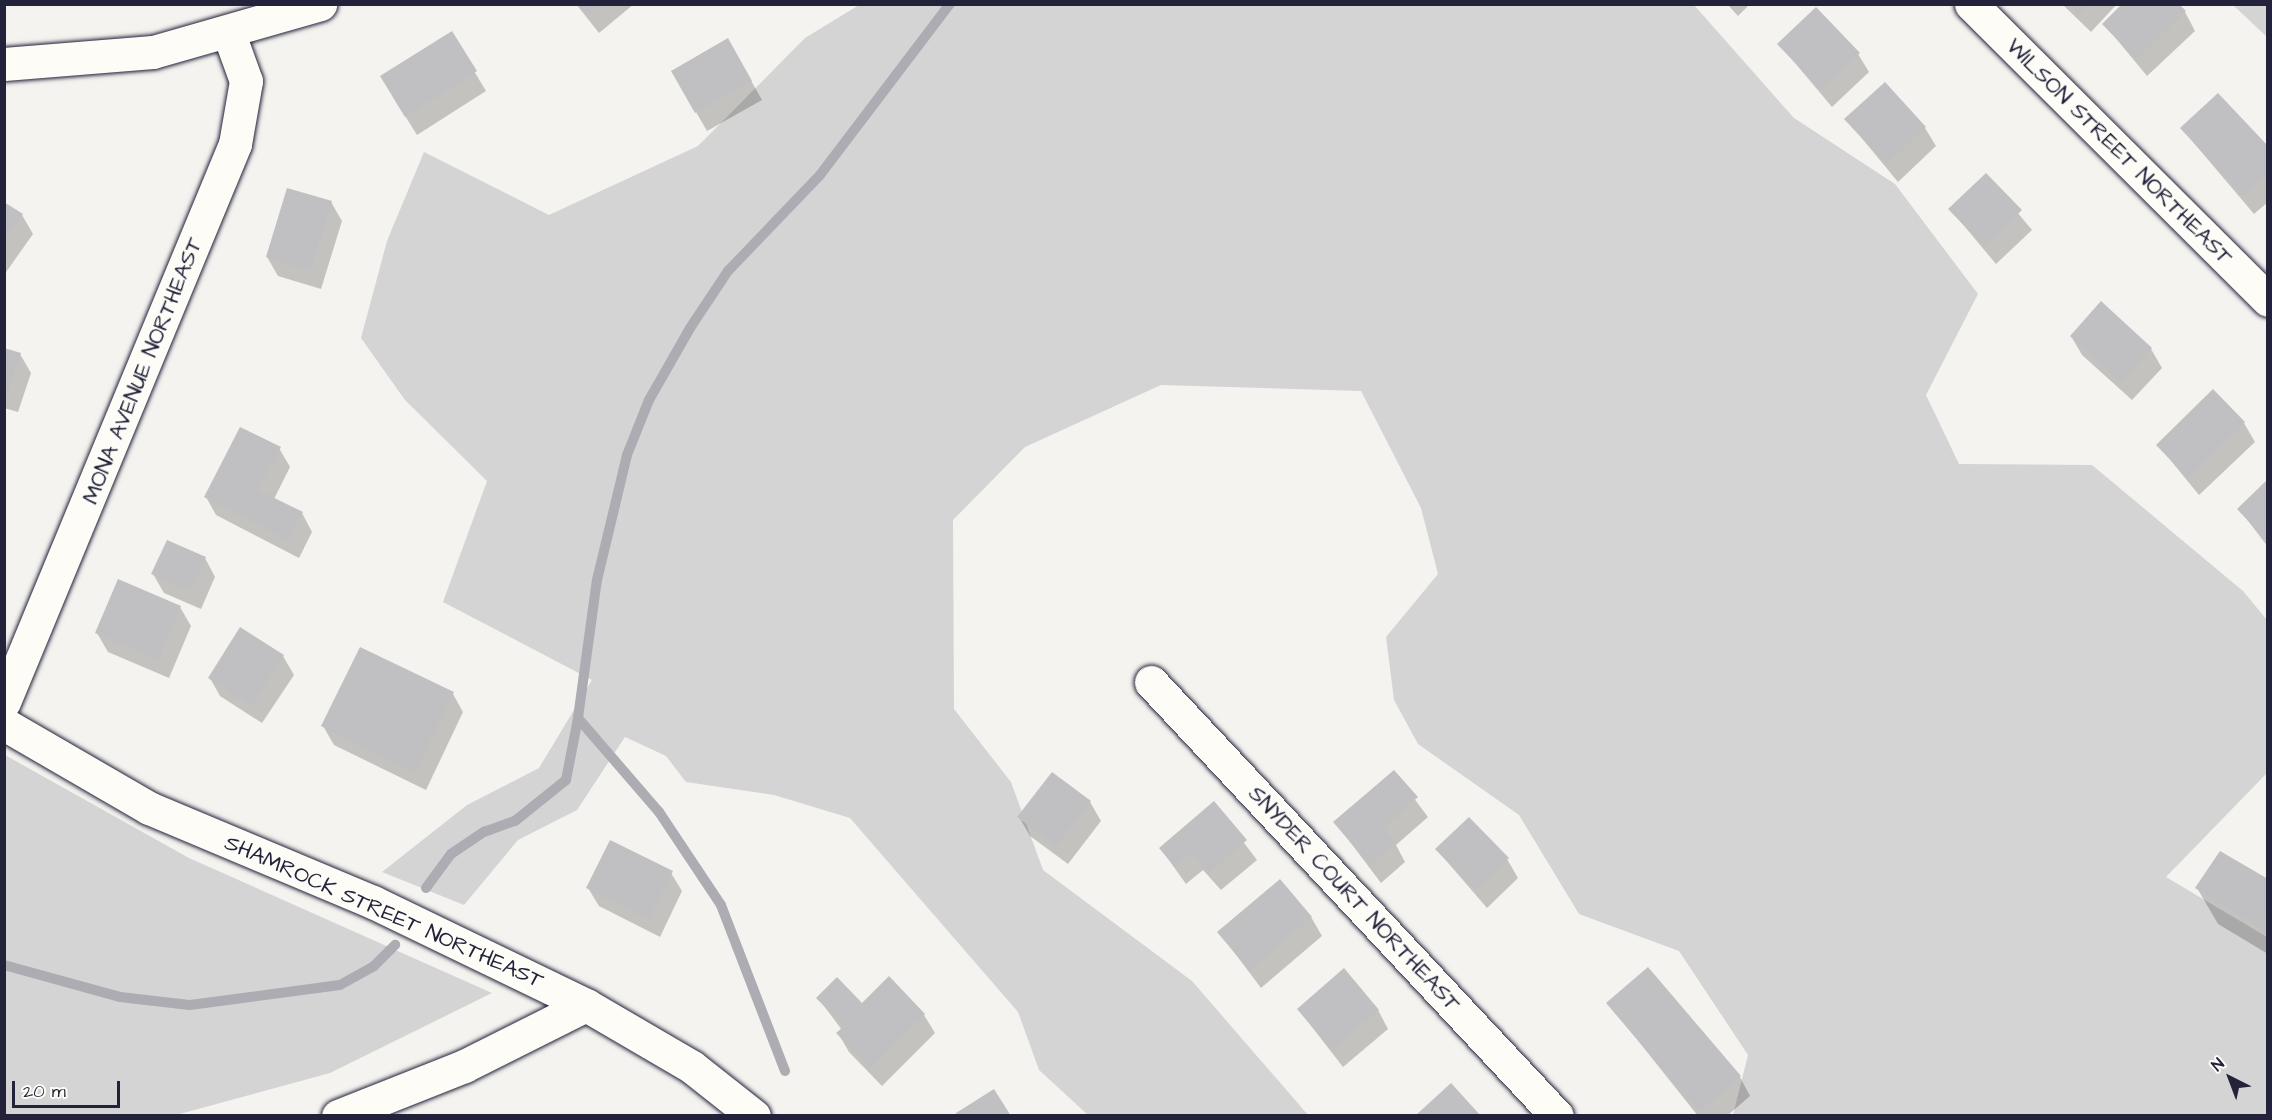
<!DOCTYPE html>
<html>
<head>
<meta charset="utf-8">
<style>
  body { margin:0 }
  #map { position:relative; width:2272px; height:1120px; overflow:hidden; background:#f4f3ef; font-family:"Architects Daughter",sans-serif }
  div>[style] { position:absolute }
  .green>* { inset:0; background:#d5d4d5 }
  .shadow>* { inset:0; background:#0003 }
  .stream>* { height:10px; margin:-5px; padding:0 5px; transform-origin:5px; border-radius:5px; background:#acacb2 }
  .building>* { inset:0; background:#c0bfc2 }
  .roads { filter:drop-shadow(0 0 2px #22223b) drop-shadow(0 0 2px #22223b) }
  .minor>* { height:33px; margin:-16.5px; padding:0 16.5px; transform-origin:16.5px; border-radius:16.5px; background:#fdfcf7 }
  span { translate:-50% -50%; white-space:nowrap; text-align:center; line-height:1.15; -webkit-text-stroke:6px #fdfcf7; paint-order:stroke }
  .street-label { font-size:22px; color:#22223b }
  .frame { position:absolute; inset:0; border:6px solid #22223b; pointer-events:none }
  .north { position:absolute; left:2200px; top:1048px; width:60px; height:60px; -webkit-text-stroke:4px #fdfcf7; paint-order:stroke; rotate:318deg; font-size:16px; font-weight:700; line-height:24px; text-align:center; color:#22223b }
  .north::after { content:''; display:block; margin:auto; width:21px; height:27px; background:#22223b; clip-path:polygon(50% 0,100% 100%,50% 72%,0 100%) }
  .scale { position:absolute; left:12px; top:1081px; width:108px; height:27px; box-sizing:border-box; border:3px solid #22223b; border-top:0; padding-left:8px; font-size:18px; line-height:21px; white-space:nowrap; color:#22223b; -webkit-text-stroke:4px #fdfcf7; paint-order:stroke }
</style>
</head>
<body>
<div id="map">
  <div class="green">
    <div style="clip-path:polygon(859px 5px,1694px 5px,1794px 118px,1895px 184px,1978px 294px,1926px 395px,1959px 464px,2092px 465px,2243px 591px,2267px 620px,2267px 773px,2166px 877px,2267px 937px,2267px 1115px,1733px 1115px,1748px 1055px,1679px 951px,1579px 914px,1519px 815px,1418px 744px,1394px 700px,1386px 637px,1438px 574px,1421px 508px,1361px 391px,1161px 385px,1025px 447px,953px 520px,954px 709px,1011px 782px,1043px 870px,1192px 981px,1308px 1115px,1088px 1115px,1039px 1070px,1018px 1012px,850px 818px,774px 795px,686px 782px,666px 756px,625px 737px,577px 810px,518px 840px,464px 905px,382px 872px,467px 805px,539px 768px,592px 680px,443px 602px,487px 481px,405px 400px,361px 338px,387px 241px,424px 152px,549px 215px,698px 146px,805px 38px)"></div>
    <div style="clip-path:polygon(2233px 5px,2267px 5px,2267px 37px)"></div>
    <div style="clip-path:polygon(5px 755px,189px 858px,492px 993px,330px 1073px,176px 1115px,5px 1115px)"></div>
  </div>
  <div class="shadow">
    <div style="clip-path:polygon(576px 4px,634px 4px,599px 33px)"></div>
    <div style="clip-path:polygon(1727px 4px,1750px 4px,1738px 16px)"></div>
    <div style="clip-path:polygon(2062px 4px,2117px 4px,2091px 32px)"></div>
    <div style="clip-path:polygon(2185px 12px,2195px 31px,2147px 76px,2104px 24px)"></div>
    <div style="clip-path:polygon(451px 33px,486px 91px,417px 135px,392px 95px)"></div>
    <div style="clip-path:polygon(728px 40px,762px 100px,707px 131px,673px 72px)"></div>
    <div style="clip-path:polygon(1779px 44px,1858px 54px,1869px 72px,1832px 107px)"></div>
    <div style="clip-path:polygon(1846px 119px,1925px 128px,1936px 146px,1898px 182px)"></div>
    <div style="clip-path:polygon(2182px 129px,2268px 149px,2268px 202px,2254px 214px)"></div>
    <div style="clip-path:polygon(1986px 175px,2032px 230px,1996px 264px,1950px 209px)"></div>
    <div style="clip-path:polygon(331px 202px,342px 221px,321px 289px,278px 276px,267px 257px)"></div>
    <div style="clip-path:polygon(4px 203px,22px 215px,33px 234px,4px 275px)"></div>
    <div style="clip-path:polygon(2071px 336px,2151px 349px,2162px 368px,2132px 400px,2082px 355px)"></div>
    <div style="clip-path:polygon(4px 349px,20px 354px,31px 373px,18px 412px,4px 408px)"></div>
    <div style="clip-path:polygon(2244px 423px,2255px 442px,2199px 495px,2158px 445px)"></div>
    <div style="clip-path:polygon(279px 448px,290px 467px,274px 499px,302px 513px,312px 532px,299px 558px,216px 515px,206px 497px)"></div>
    <div style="clip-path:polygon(2268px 482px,2268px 547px,2239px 509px)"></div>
    <div style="clip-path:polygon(205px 558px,215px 577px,201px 609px,164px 593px,153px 574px)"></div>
    <div style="clip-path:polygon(180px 607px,191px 626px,169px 678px,108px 652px,97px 633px)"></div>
    <div style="clip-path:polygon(283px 656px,294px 675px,262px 723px,220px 696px,210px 678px)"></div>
    <div style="clip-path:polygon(453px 694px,463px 712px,426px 790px,334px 745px,323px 726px)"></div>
    <div style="clip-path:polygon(1394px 772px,1428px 817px,1396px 845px,1405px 862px,1381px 883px,1335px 822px)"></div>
    <div style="clip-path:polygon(1090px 802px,1101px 821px,1068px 864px,1030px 836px,1019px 817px)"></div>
    <div style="clip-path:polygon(1214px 803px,1257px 860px,1221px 890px,1203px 870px,1186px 884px,1161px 849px)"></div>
    <div style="clip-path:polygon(1437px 850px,1507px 859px,1518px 878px,1487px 908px)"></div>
    <div style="clip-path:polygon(671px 873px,682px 891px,660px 937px,599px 906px,588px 888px)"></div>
    <div style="clip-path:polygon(2268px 880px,2268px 954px,2218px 924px,2197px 888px)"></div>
    <div style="clip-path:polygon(1311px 917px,1322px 936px,1261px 988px,1219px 932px)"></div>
    <div style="clip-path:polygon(818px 998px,924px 1015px,935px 1033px,882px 1086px,849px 1052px,838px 1033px,842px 1030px)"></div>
    <div style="clip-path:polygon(1608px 1003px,1740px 1077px,1750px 1096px,1727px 1116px,1698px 1116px)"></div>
    <div style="clip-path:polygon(1298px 1009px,1378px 1010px,1388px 1029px,1343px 1067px)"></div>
  </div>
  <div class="stream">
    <div style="left:426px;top:888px;width:42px;rotate:-53.7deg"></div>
    <div style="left:451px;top:854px;width:40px;rotate:-34deg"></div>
    <div style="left:484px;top:832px;width:33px;rotate:-20deg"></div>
    <div style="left:515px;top:821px;width:65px;rotate:-38.8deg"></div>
    <div style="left:566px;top:780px;width:63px;rotate:-79deg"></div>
    <div style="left:4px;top:965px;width:120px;rotate:15.4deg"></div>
    <div style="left:120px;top:997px;width:70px;rotate:6.5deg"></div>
    <div style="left:190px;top:1005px;width:151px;rotate:-7.6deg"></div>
    <div style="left:340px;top:985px;width:39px;rotate:-29deg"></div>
    <div style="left:374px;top:966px;width:30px;rotate:-45deg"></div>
    <div style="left:785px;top:1071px;width:178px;rotate:-111.1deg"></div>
    <div style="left:721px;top:905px;width:112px;rotate:-123.7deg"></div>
    <div style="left:659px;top:812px;width:124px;rotate:-130.8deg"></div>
    <div style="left:578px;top:718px;width:139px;rotate:-82.2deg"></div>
    <div style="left:597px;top:580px;width:129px;rotate:-76.5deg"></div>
    <div style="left:627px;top:455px;width:59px;rotate:-68.2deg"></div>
    <div style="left:649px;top:400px;width:83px;rotate:-60.3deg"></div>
    <div style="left:690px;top:328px;width:69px;rotate:-56.3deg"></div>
    <div style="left:728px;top:271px;width:133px;rotate:-46.2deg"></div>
    <div style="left:820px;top:175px;width:215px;rotate:-52.8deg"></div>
  </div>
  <div class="building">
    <div style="clip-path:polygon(578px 4px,601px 4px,587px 16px)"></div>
    <div style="clip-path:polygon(2069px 4px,2088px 4px,2079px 14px)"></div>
    <div style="clip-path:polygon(2122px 4px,2179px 4px,2186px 11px,2136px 59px,2102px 24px)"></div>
    <div style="clip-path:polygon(1816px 7px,1860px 53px,1820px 89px,1777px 44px)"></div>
    <div style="clip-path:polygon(452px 31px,477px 71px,405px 117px,380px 76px)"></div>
    <div style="clip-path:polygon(728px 38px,752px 81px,695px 113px,671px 71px)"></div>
    <div style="clip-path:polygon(1885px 82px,1926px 127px,1886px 164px,1844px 119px)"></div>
    <div style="clip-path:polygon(2218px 93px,2268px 146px,2268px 173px,2243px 196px,2180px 128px)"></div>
    <div style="clip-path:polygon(1986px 173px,2022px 210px,1984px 246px,1948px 209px)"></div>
    <div style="clip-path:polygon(287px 188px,332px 201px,310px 271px,266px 257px)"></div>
    <div style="clip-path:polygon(4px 202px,23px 214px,4px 241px)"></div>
    <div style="clip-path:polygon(2101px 301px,2152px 348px,2121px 382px,2070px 336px)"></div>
    <div style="clip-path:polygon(4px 348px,21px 353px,7px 394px,4px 393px)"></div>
    <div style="clip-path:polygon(2213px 389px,2245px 422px,2188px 478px,2156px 445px)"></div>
    <div style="clip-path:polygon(240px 427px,281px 447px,258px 490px,303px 512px,288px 540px,204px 497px)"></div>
    <div style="clip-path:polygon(2268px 479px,2268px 542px,2237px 509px)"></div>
    <div style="clip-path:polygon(167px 540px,206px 557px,190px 591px,151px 574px)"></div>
    <div style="clip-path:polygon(118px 579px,181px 606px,158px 660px,95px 633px)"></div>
    <div style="clip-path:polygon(240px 627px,284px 655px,251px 706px,208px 678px)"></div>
    <div style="clip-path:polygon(360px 647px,454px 692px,415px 772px,321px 726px)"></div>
    <div style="clip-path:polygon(1394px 770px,1418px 797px,1383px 828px,1396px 842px,1370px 865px,1333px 822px)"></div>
    <div style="clip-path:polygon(1052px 772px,1091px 801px,1056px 846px,1017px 817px)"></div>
    <div style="clip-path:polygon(1214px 801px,1247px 840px,1209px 873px,1192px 852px,1175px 867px,1159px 848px)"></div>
    <div style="clip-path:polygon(1469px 817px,1509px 858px,1475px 890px,1435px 849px)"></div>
    <div style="clip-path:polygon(610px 840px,673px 871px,649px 919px,586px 888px)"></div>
    <div style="clip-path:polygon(2220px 851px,2268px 879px,2264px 930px,2195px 888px)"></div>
    <div style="clip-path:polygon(1280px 879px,1312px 917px,1249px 970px,1217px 932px)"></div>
    <div style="clip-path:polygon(1648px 967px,1741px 1076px,1699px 1112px,1606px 1003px)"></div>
    <div style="clip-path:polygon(1344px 968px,1379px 1010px,1332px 1050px,1297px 1009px)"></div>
    <div style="clip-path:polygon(889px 976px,925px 1014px,870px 1068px,836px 1033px,844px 1026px,816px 998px,837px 977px,862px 1003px)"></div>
    <div style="clip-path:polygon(1451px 1083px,1481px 1116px,1415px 1116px)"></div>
    <div style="clip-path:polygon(994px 1089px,1011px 1116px,957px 1116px,956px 1113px)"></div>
  </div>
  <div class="roads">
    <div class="minor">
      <div style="left:1971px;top:4px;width:419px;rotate:44.9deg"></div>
      <div style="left:4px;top:64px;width:149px;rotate:-4.6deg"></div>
      <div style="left:153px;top:52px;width:174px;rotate:-16deg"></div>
      <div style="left:1151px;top:682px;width:594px;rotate:46.91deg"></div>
      <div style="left:4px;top:702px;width:604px;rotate:-67.51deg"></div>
      <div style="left:235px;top:144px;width:64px;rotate:-80.1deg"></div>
      <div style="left:246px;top:81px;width:50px;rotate:-109.9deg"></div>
      <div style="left:4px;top:724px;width:168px;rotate:30.1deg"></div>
      <div style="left:149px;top:808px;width:243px;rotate:22.8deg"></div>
      <div style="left:373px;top:902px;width:237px;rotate:25.8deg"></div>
      <div style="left:586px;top:1005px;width:123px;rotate:30.3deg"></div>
      <div style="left:692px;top:1067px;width:79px;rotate:38.3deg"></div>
      <div style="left:338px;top:1116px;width:136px;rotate:-21.6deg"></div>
      <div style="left:464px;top:1066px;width:136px;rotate:-26.6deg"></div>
    </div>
  </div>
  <div class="street-label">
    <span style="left:2119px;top:152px;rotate:45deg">WILSON STREET NORTHEAST</span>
    <span style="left:143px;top:371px;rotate:-68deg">MONA AVENUE NORTHEAST</span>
    <span style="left:1354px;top:899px;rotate:47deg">SNYDER COURT NORTHEAST</span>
    <span style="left:384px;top:912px;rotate:24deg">SHAMROCK STREET NORTHEAST</span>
  </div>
  <div class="frame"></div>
  <div class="north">N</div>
  <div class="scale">20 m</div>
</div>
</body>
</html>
